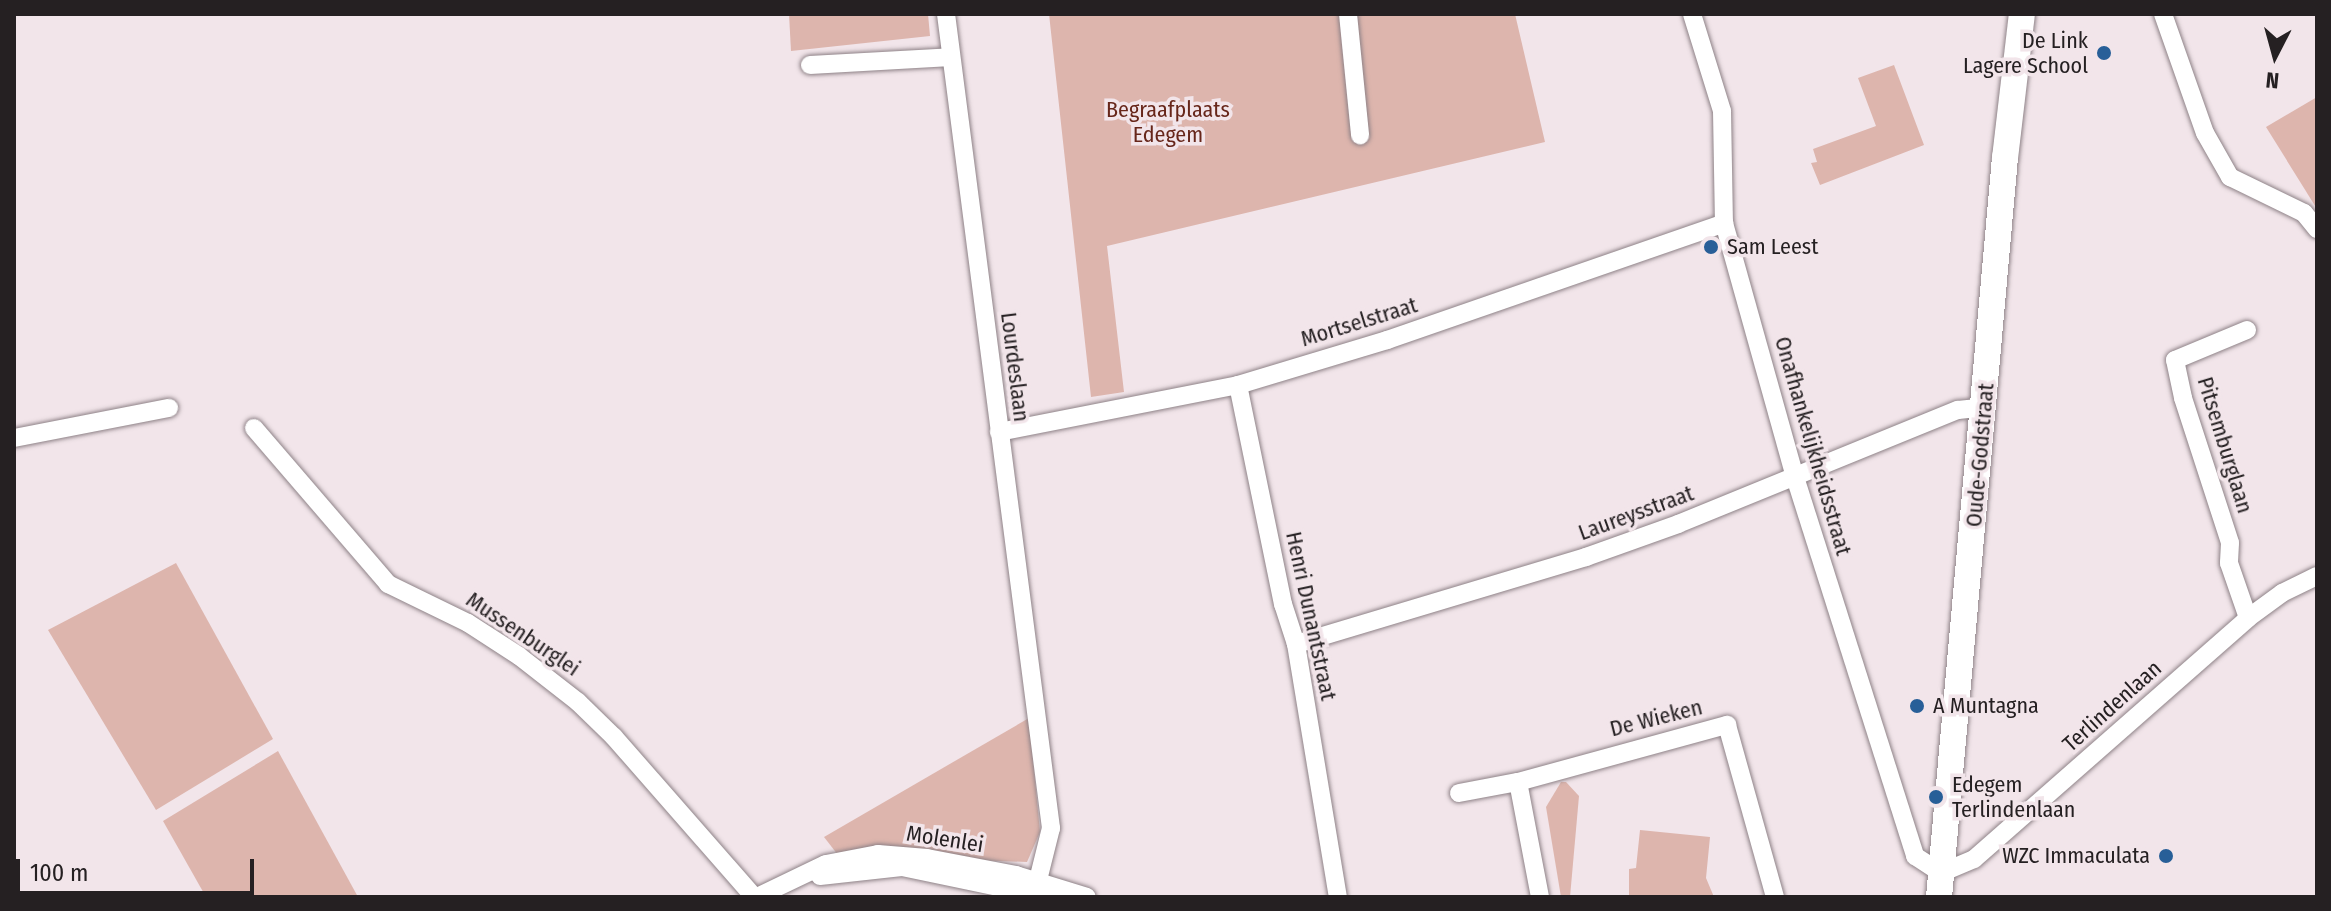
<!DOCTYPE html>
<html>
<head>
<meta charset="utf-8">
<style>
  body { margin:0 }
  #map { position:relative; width:2331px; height:911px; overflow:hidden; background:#f2e5ea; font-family:"Fira Sans Condensed",sans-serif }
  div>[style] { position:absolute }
  .green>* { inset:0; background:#ddb5ad }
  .roads { filter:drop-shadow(0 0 2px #8e8287) drop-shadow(0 0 2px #8e8287) }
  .street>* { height:18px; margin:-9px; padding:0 9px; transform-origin:9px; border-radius:9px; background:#fff }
  .secondary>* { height:26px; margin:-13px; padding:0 13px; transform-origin:13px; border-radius:13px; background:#fff }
  .dots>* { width:22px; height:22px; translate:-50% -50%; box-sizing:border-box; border:4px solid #f2e5ea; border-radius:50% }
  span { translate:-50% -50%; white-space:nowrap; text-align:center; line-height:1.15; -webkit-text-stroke:7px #f2e5ea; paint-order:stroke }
  .poi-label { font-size:22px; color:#252022 }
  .right { translate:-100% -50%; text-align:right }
  .left { translate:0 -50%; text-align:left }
  .park-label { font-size:22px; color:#67261a }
  .street-label { font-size:22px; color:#252022 }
  .frame { position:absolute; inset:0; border:16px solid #252022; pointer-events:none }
  .north { position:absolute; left:2235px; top:16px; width:80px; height:80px; -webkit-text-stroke:6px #f2e5ea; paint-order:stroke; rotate:186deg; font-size:22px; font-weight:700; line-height:32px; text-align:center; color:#252022 }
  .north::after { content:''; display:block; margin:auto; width:28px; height:36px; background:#252022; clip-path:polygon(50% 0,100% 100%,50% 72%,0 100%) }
  .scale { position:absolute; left:16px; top:859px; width:238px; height:36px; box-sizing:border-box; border:4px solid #252022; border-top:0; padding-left:10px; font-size:24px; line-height:28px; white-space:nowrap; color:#252022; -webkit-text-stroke:6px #f2e5ea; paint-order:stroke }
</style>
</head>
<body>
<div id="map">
  <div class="green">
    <div style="clip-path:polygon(789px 14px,928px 14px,930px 36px,791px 51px)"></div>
    <div style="clip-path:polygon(1049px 14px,1515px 14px,1545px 142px,1107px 246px,1124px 392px,1091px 397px)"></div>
    <div style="clip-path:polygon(1894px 65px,1924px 145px,1820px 185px,1811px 163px,1817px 162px,1813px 149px,1876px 126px,1858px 78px)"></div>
    <div style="clip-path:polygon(2317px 97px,2317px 209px,2266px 127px)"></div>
    <div style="clip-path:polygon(176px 563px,273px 739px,156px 810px,48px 630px)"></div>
    <div style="clip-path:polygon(1029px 718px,1040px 832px,1027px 862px,838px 855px,824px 837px)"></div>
    <div style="clip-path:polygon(278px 751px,358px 897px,206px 897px,163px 821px)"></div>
    <div style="clip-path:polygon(1561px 782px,1566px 782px,1579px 796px,1570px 897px,1561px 897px,1546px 807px)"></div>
    <div style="clip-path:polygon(1640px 830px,1710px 837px,1706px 878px,1714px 897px,1629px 897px,1629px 869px,1636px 868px)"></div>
  </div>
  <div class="roads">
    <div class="street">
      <div style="left:946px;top:14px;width:821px;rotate:82.65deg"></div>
      <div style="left:1051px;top:828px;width:54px;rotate:104deg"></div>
      <div style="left:1348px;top:14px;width:122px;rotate:84.3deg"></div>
      <div style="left:1692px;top:14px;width:102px;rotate:72.8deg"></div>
      <div style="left:1722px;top:111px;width:112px;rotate:89deg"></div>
      <div style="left:1724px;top:223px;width:264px;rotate:74.4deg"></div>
      <div style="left:1795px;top:477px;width:398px;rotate:72.4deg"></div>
      <div style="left:1915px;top:856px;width:31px;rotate:33deg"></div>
      <div style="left:1941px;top:873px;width:36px;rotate:-23deg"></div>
      <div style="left:1974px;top:859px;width:365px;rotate:-41.3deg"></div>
      <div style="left:2248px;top:618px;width:42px;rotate:-36.3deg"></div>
      <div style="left:2282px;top:593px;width:39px;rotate:-26deg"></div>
      <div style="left:2163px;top:14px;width:126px;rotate:70.6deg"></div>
      <div style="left:2205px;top:133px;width:51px;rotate:60.4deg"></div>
      <div style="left:2230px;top:177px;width:82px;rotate:25.9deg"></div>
      <div style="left:2304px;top:213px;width:21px;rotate:51deg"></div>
      <div style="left:810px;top:65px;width:141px;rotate:-3.2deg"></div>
      <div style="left:2247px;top:330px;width:78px;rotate:157.4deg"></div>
      <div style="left:2175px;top:360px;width:39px;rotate:78deg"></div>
      <div style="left:2183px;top:398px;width:152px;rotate:72deg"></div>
      <div style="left:2230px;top:543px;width:20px;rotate:93deg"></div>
      <div style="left:2229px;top:563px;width:58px;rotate:70.9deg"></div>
      <div style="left:1238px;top:385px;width:224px;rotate:78.4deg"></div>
      <div style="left:1283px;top:604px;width:42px;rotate:72deg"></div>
      <div style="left:1296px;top:644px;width:256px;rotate:80.6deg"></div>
      <div style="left:254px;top:428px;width:206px;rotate:49.3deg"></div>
      <div style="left:388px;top:584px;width:89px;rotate:26deg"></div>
      <div style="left:468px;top:623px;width:61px;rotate:32.9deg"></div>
      <div style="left:519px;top:656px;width:75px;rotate:37.9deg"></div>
      <div style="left:578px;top:702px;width:50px;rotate:44.2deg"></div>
      <div style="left:614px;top:737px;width:213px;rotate:48.8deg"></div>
      <div style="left:999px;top:432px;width:244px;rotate:-11.1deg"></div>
      <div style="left:1238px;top:385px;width:156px;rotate:-16.8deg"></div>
      <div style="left:1387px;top:340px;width:357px;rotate:-19.1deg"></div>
      <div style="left:14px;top:438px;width:158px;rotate:-11deg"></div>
      <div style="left:1296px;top:644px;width:303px;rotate:-16.7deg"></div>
      <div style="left:1586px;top:557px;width:98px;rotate:-19.7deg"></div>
      <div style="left:1678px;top:524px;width:302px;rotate:-22.2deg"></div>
      <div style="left:1958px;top:410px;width:27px;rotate:-6deg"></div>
      <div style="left:1459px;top:793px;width:60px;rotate:-10.6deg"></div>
      <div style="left:820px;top:876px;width:82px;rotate:-6.3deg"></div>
      <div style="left:902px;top:867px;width:147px;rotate:11.8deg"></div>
      <div style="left:757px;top:897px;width:76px;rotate:-25.6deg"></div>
      <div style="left:826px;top:864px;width:53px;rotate:-10.9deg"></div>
      <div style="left:878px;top:854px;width:49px;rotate:4.7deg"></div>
      <div style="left:927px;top:858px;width:91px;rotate:10.8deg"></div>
      <div style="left:1016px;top:875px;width:74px;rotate:17.2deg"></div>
      <div style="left:1540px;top:897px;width:117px;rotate:-100.8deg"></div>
      <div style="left:1518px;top:782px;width:217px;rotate:-15.3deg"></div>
      <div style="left:1727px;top:725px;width:179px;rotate:74.4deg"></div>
    </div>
    <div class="secondary">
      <div style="left:1939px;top:897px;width:742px;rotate:-84.9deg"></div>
      <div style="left:2005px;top:158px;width:145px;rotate:-83.3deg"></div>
    </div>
  </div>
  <div class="dots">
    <div style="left:2104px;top:53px;background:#285f98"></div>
    <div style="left:1711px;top:247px;background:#285f98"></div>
    <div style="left:1917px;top:706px;background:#285f98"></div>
    <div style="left:1936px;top:797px;background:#285f98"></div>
    <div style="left:2166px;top:856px;background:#285f98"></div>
  </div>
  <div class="poi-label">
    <span class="right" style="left:2088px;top:53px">De Link<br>Lagere School</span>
    <span class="left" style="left:1727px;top:247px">Sam Leest</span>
    <span class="left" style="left:1933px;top:706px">A Muntagna</span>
    <span class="left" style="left:1952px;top:797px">Edegem<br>Terlindenlaan</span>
    <span class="right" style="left:2150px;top:856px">WZC Immaculata</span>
  </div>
  <div class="park-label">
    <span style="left:1168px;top:122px">Begraafplaats<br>Edegem</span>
  </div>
  <div class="street-label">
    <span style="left:1359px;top:322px;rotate:-17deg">Mortselstraat</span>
    <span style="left:1015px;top:367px;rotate:83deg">Lourdeslaan</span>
    <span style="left:2225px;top:445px;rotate:73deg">Pitsemburglaan</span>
    <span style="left:1813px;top:446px;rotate:74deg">Onafhankelijkheidsstraat</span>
    <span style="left:1980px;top:455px;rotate:-85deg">Oude-Godstraat</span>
    <span style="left:1636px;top:513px;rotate:-20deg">Laureysstraat</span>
    <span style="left:1311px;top:616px;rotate:78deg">Henri Dunantstraat</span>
    <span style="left:523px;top:634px;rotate:34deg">Mussenburglei</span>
    <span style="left:2112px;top:706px;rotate:-42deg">Terlindenlaan</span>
    <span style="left:1656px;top:718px;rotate:-14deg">De Wieken</span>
    <span style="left:945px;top:839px;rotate:9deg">Molenlei</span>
  </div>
  <div class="frame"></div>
  <div class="north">N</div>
  <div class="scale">100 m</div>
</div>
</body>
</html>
